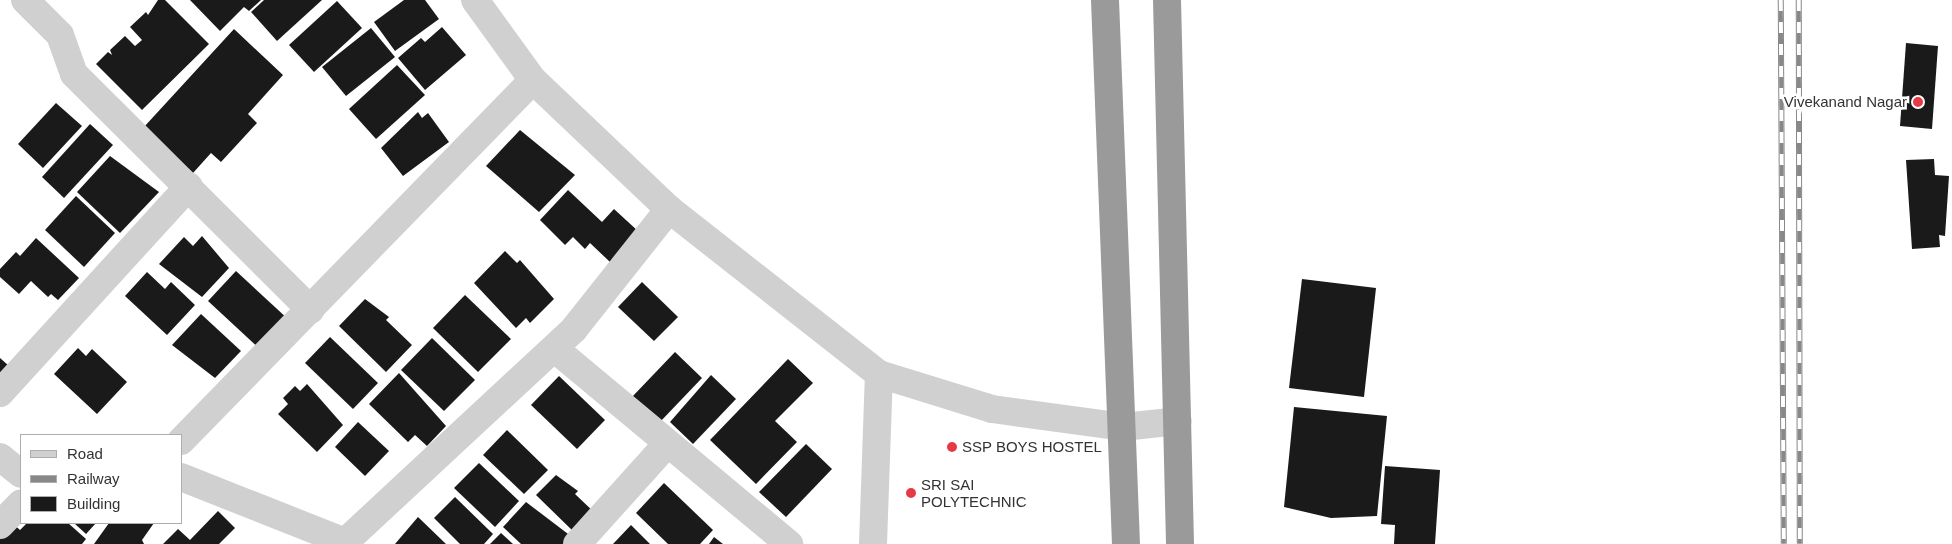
<!DOCTYPE html>
<html>
<head>
<meta charset="utf-8">
<style>
  body { margin:0 }
  #map { position:relative; width:1952px; height:544px; overflow:hidden; background:#fff; font-family:Arial,sans-serif }
  div>[style] { position:absolute }
  .building>* { inset:0; background:#1a1a1a }
  .street>* { height:28px; margin:-14px; padding:0 14px; transform-origin:14px; border-radius:14px; background:#d0d0d0 }
  .highway>* { height:28px; margin:-14px; padding:0 14px; transform-origin:14px; border-radius:14px; background:#9a9a9a }
  .rail>* { height:5.5px; margin-top:-2.75px; transform-origin:0; background:repeating-linear-gradient(90deg,#fff 0 11px,#888 0 22px); box-sizing:border-box; border-block:1px solid #888 }
  .dots>* { width:14px; height:14px; translate:-50% -50%; box-sizing:border-box; border:2px solid #fff; border-radius:50% }
  span { translate:-50% -50%; white-space:nowrap; text-align:center; line-height:1.15; -webkit-text-stroke:5px #fff; paint-order:stroke }
  .poi-label { font-size:15px; color:#333 }
  .right { translate:-100% -50%; text-align:right }
  .left { translate:0 -50%; text-align:left }
  .legend { position:absolute; left:20px; top:434px; width:162px; height:90px; box-sizing:border-box; background:#fff; border:1px solid #adadad; margin:0; padding:6px 9px; list-style:none; font-size:15px; color:#333 }
  .legend li { display:flex; align-items:center; gap:10px; height:25px }
  .legend b { width:25px; border:1px solid #adadad }
</style>
</head>
<body>
<div id="map">
  <div class="building">
    <div style="clip-path:polygon(158px 0,165px 0,209px 44px,142px 110px,96px 64px,108px 52px,112px 55px,110px 50px,125px 36px,135px 46px,142px 40px,130px 27px,146px 12px,148px 15px)"></div>
    <div style="clip-path:polygon(190px 0,261px 0,249px 11px,244px 7px,220px 31px)"></div>
    <div style="clip-path:polygon(264px 0,322px 0,277px 41px,251px 12px)"></div>
    <div style="clip-path:polygon(404px 0,425px 0,439px 19px,395px 51px,374px 22px)"></div>
    <div style="clip-path:polygon(337px 1px,362px 28px,314px 72px,289px 45px)"></div>
    <div style="clip-path:polygon(442px 27px,466px 55px,425px 90px,398px 58px,421px 38px,425px 42px)"></div>
    <div style="clip-path:polygon(371px 28px,395px 57px,346px 96px,322px 67px)"></div>
    <div style="clip-path:polygon(234px 29px,283px 75px,248px 114px,257px 123px,221px 162px,211px 153px,193px 173px,144px 127px)"></div>
    <div style="clip-path:polygon(1906px 43px,1938px 46px,1932px 129px,1900px 126px)"></div>
    <div style="clip-path:polygon(397px 65px,425px 95px,376px 139px,349px 109px)"></div>
    <div style="clip-path:polygon(56px 103px,82px 126px,43px 168px,18px 144px)"></div>
    <div style="clip-path:polygon(418px 112px,422px 118px,428px 113px,449px 142px,403px 176px,381px 148px)"></div>
    <div style="clip-path:polygon(90px 124px,113px 145px,64px 198px,42px 177px)"></div>
    <div style="clip-path:polygon(520px 130px,575px 175px,539px 212px,486px 166px)"></div>
    <div style="clip-path:polygon(110px 156px,159px 192px,120px 233px,77px 192px)"></div>
    <div style="clip-path:polygon(1934px 159px,1935px 175px,1949px 176px,1945px 236px,1939px 235px,1940px 247px,1912px 249px,1906px 160px)"></div>
    <div style="clip-path:polygon(568px 190px,602px 222px,614px 209px,639px 232px,610px 262px,590px 243px,585px 249px,573px 237px,565px 245px,540px 220px)"></div>
    <div style="clip-path:polygon(76px 196px,115px 233px,84px 267px,45px 230px)"></div>
    <div style="clip-path:polygon(202px 236px,229px 268px,202px 297px,159px 264px,184px 237px,193px 246px)"></div>
    <div style="clip-path:polygon(36px 238px,79px 278px,58px 300px,51px 294px,48px 297px,31px 281px,19px 294px,0 277px,0 269px,16px 252px,20px 256px)"></div>
    <div style="clip-path:polygon(505px 251px,517px 263px,520px 260px,554px 299px,530px 323px,526px 318px,516px 328px,474px 283px)"></div>
    <div style="clip-path:polygon(236px 271px,289px 320px,261px 350px,208px 301px)"></div>
    <div style="clip-path:polygon(147px 272px,165px 289px,171px 282px,195px 305px,167px 335px,125px 296px)"></div>
    <div style="clip-path:polygon(1302px 279px,1376px 288px,1364px 397px,1289px 388px)"></div>
    <div style="clip-path:polygon(642px 282px,678px 317px,654px 341px,618px 307px)"></div>
    <div style="clip-path:polygon(465px 295px,511px 339px,478px 372px,433px 328px)"></div>
    <div style="clip-path:polygon(365px 299px,389px 317px,386px 320px,412px 345px,386px 372px,339px 326px)"></div>
    <div style="clip-path:polygon(201px 314px,241px 351px,215px 378px,172px 345px)"></div>
    <div style="clip-path:polygon(330px 337px,378px 383px,353px 409px,305px 363px)"></div>
    <div style="clip-path:polygon(432px 338px,475px 380px,444px 411px,401px 370px)"></div>
    <div style="clip-path:polygon(78px 348px,86px 356px,92px 349px,127px 382px,97px 414px,54px 374px)"></div>
    <div style="clip-path:polygon(675px 352px,702px 378px,659px 423px,632px 397px)"></div>
    <div style="clip-path:polygon(0 358px,9px 366px,0 376px)"></div>
    <div style="clip-path:polygon(788px 359px,813px 383px,775px 421px,797px 442px,756px 484px,710px 440px)"></div>
    <div style="clip-path:polygon(399px 373px,446px 426px,427px 446px,415px 435px,408px 442px,369px 404px)"></div>
    <div style="clip-path:polygon(711px 375px,736px 399px,693px 444px,670px 422px)"></div>
    <div style="clip-path:polygon(559px 376px,605px 420px,577px 449px,531px 405px)"></div>
    <div style="clip-path:polygon(307px 384px,343px 425px,317px 452px,278px 414px,288px 404px,283px 398px,295px 386px,300px 391px)"></div>
    <div style="clip-path:polygon(1294px 407px,1387px 416px,1377px 516px,1331px 518px,1284px 507px)"></div>
    <div style="clip-path:polygon(358px 422px,389px 451px,365px 476px,335px 447px)"></div>
    <div style="clip-path:polygon(507px 430px,548px 470px,524px 494px,483px 455px)"></div>
    <div style="clip-path:polygon(806px 444px,832px 469px,786px 517px,759px 492px)"></div>
    <div style="clip-path:polygon(479px 463px,519px 501px,495px 527px,454px 488px)"></div>
    <div style="clip-path:polygon(1385px 466px,1440px 470px,1435px 544px,1394px 544px,1395px 525px,1381px 524px)"></div>
    <div style="clip-path:polygon(556px 475px,578px 491px,575px 494px,596px 514px,576px 534px,536px 495px)"></div>
    <div style="clip-path:polygon(664px 483px,713px 530px,700px 544px,668px 544px,636px 513px)"></div>
    <div style="clip-path:polygon(455px 497px,493px 534px,484px 544px,460px 544px,434px 518px)"></div>
    <div style="clip-path:polygon(526px 502px,576px 540px,572px 544px,521px 544px,503px 527px)"></div>
    <div style="clip-path:polygon(218px 511px,235px 528px,219px 544px,163px 544px,178px 529px,190px 540px)"></div>
    <div style="clip-path:polygon(418px 517px,446px 544px,395px 544px)"></div>
    <div style="clip-path:polygon(9px 520px,20px 530px,27px 523px,68px 523px,86px 539px,82px 544px,0 544px,0 530px)"></div>
    <div style="clip-path:polygon(74px 523px,96px 523px,86px 534px)"></div>
    <div style="clip-path:polygon(109px 523px,154px 523px,142px 540px,144px 544px,94px 544px)"></div>
    <div style="clip-path:polygon(631px 525px,650px 544px,613px 544px)"></div>
    <div style="clip-path:polygon(501px 533px,513px 544px,490px 544px)"></div>
    <div style="clip-path:polygon(714px 537px,723px 544px,709px 544px)"></div>
  </div>
  <div class="street">
    <div style="left:25px;top:0;width:49px;rotate:45deg"></div>
    <div style="left:60px;top:35px;width:41px;rotate:70.3deg"></div>
    <div style="left:74px;top:74px;width:334px;rotate:44.9deg"></div>
    <div style="left:475px;top:0;width:99px;rotate:54.1deg"></div>
    <div style="left:533px;top:80px;width:187px;rotate:43.5deg"></div>
    <div style="left:555px;top:349px;width:305px;rotate:39.8deg"></div>
    <div style="left:0;top:393px;width:280px;rotate:-47.6deg"></div>
    <div style="left:181px;top:441px;width:504px;rotate:-45.72deg"></div>
    <div style="left:0;top:457px;width:27px;rotate:39deg"></div>
    <div style="left:181px;top:477px;width:176px;rotate:21.6deg"></div>
    <div style="left:345px;top:542px;width:313px;rotate:-42.9deg"></div>
    <div style="left:574px;top:329px;width:153px;rotate:-51.6deg"></div>
    <div style="left:669px;top:209px;width:267px;rotate:38.2deg"></div>
    <div style="left:879px;top:374px;width:118px;rotate:17.2deg"></div>
    <div style="left:992px;top:409px;width:132px;rotate:7.8deg"></div>
    <div style="left:1123px;top:427px;width:55px;rotate:-6.2deg"></div>
    <div style="left:0;top:525px;width:30px;rotate:-46deg"></div>
    <div style="left:577px;top:544px;width:133px;rotate:-48deg"></div>
    <div style="left:873px;top:544px;width:170px;rotate:-88deg"></div>
  </div>
  <div class="highway">
    <div style="left:1105px;top:0;width:544px;rotate:87.79deg"></div>
    <div style="left:1167px;top:0;width:544px;rotate:88.63deg"></div>
  </div>
  <div class="rail">
    <div style="left:1781px;top:0;width:544px;rotate:89.68deg"></div>
    <div style="left:1799px;top:0;width:544px;rotate:89.89deg"></div>
  </div>
  <div class="dots">
    <div style="left:1918px;top:102px;background:#e63946"></div>
    <div style="left:952px;top:447px;background:#e63946"></div>
    <div style="left:911px;top:493px;background:#e63946"></div>
  </div>
  <div class="poi-label">
    <span class="right" style="left:1907px;top:102px">Vivekanand Nagar</span>
    <span class="left" style="left:962px;top:447px">SSP BOYS HOSTEL</span>
    <span class="left" style="left:921px;top:493px">SRI SAI<br>POLYTECHNIC</span>
  </div>
  <ul class="legend">
  <li><b style="height:6px;background:#d0d0d0"></b>Road</li>
  <li><b style="height:6px;background:#888"></b>Railway</li>
  <li><b style="height:14px;background:#1a1a1a"></b>Building</li>
  </ul>
</div>
</body>
</html>
